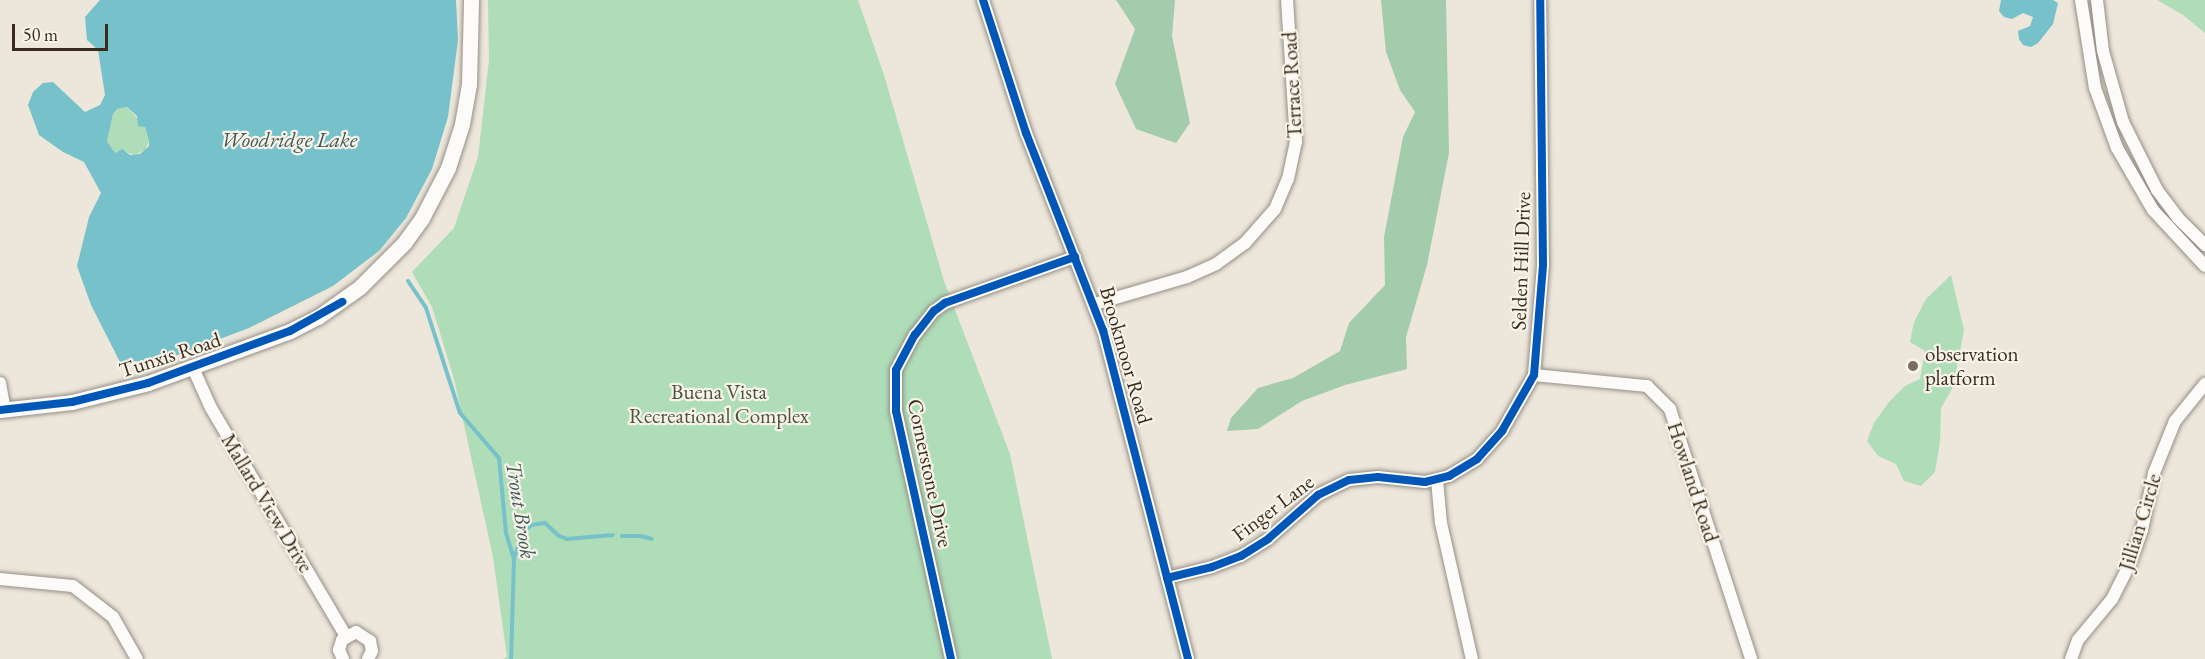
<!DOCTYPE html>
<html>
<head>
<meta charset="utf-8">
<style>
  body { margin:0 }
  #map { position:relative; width:2205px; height:659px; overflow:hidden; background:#ede6da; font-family:"EB Garamond",serif }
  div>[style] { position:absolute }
  .green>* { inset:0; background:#aeddb8 }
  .forest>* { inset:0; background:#a2ccab }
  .water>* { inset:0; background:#77c2ca }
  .stream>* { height:4px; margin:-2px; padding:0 2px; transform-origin:2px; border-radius:2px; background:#77c2ca }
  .roads { filter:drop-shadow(0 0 2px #958f87) drop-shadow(0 0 2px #958f87) }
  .minor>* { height:12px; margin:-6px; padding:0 6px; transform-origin:6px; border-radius:6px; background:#fcfbf9 }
  .tertiary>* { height:15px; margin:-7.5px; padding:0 7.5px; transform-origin:7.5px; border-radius:7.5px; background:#fcfbf9 }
  .cycleway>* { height:8px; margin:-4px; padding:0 4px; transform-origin:4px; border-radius:4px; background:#0057b8 }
  .dots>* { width:16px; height:16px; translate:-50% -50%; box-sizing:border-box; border:3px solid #f7f3e8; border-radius:50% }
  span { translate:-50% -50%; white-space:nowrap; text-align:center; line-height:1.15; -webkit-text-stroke:4.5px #f7f3e8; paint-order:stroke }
  .street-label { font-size:21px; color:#3b2a1e }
  .poi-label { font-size:21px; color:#3b2a1e }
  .left { translate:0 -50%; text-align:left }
  .park-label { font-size:21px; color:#4b553e }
  .water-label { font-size:22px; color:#3e5a58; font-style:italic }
  .scale { position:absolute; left:12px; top:24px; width:96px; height:27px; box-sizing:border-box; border:3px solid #3b2a1e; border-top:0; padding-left:8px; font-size:18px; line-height:21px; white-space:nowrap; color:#3b2a1e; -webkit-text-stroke:4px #f7f3e8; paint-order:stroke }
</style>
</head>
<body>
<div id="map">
  <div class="green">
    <div style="clip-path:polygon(488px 0,858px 0,884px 75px,944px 281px,1010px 454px,1052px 659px,503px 659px,507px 657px,493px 557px,454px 379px,432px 307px,412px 272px,454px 228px,478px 157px,489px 60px)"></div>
    <div style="clip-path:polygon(2157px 0,2205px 0,2205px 33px,2183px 15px)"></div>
    <div style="clip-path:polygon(127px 107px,145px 127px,149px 141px,145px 150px,135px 155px,120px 150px,115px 153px,107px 141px,113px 114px,117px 109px)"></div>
    <div style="clip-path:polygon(1951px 275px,1964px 330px,1953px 387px,1941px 408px,1940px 442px,1935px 472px,1921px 486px,1904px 481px,1896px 464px,1878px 456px,1867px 441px,1874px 423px,1889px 402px,1905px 386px,1920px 379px,1925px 351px,1910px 342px,1914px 322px,1926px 299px)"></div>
  </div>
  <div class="forest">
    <div style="clip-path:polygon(1116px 0,1175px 0,1172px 36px,1190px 123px,1176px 143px,1136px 129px,1115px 84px,1135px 29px)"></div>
    <div style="clip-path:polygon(1381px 0,1446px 0,1449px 153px,1427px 265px,1406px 337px,1407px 369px,1345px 385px,1302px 401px,1258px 429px,1227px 431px,1231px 418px,1258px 388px,1293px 378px,1340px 351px,1349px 323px,1385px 285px,1384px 237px,1403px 137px,1415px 112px,1400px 90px,1386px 52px)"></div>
  </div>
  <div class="water">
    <div style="clip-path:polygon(evenodd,100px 0,456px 0,458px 40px,448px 117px,432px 169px,406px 218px,379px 251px,333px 286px,249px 328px,159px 362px,126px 361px,121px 364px,91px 305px,77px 266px,89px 217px,101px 193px,84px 162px,63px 152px,39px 135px,28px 105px,33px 92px,43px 83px,53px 82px,85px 112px,100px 105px,105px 95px,98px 50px,87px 40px,85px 17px,100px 0,127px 107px,137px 116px,138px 126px,145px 127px,149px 141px,149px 146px,140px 154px,130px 155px,122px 149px,115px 153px,107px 141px,113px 114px,117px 109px,127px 107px)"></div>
    <div style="clip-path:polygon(2001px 0,2053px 0,2058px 3px,2053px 24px,2038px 43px,2031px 47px,2023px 45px,2019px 39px,2018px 31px,2030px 26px,2033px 17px,2023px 13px,2012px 19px,2004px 17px,1999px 11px)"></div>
  </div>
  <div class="stream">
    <div style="left:408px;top:281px;width:32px;rotate:56deg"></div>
    <div style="left:426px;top:308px;width:110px;rotate:72.1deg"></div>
    <div style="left:460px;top:413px;width:60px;rotate:49.1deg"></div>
    <div style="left:499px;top:458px;width:75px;rotate:84.7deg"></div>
    <div style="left:506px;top:533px;width:27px;rotate:73deg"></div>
    <div style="left:514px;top:559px;width:100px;rotate:91.7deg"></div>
    <div style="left:622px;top:536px;width:19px"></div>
    <div style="left:641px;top:536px;width:11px;rotate:15deg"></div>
    <div style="left:514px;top:557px;width:28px;rotate:-67deg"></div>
    <div style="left:525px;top:531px;width:8px;rotate:-45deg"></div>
    <div style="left:531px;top:525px;width:14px;rotate:-8deg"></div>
    <div style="left:545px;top:523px;width:19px;rotate:43deg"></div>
    <div style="left:559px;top:536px;width:9px;rotate:21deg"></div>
    <div style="left:567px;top:539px;width:46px;rotate:-5deg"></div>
  </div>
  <div class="roads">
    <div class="minor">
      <div style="left:983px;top:0;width:140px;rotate:72.1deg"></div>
      <div style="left:1026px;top:133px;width:212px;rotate:68.7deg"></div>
      <div style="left:1103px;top:330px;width:340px;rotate:75.5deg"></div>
      <div style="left:2081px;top:0;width:89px;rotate:81deg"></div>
      <div style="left:2095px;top:88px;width:64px;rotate:69.9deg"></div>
      <div style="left:2117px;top:148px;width:72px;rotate:59.9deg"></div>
      <div style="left:2153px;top:210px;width:76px;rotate:47.1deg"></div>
      <div style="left:2097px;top:0;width:51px;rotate:83.3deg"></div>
      <div style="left:2103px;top:51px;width:74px;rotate:74.3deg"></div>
      <div style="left:2123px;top:122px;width:76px;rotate:63.4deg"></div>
      <div style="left:2157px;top:190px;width:34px;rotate:53deg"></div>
      <div style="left:2177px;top:217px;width:40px;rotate:45deg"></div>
      <div style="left:1095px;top:304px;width:96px;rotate:-16.4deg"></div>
      <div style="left:1187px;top:277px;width:32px;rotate:-24deg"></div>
      <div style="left:1216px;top:264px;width:36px;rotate:-36deg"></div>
      <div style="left:1245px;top:243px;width:45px;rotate:-48.6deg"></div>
      <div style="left:1275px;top:209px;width:33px;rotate:-67deg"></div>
      <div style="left:1288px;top:179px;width:38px;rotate:-78deg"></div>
      <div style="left:1296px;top:142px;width:142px;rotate:-93.6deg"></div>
      <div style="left:193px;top:368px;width:44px;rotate:65.8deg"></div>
      <div style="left:211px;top:408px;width:265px;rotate:59.4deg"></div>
      <div style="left:1534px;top:375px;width:114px;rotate:5.6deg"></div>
      <div style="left:1647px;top:386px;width:33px;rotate:45deg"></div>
      <div style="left:1670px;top:409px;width:263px;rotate:72deg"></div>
      <div style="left:0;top:383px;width:27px;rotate:80deg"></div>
      <div style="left:1437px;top:480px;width:43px;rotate:84.7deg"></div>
      <div style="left:1441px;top:523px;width:139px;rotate:77.2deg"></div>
      <div style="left:1167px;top:578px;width:46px;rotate:-13.7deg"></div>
      <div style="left:1212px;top:567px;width:31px;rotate:-21deg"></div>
      <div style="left:1241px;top:556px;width:32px;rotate:-32deg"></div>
      <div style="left:1268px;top:539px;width:67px;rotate:-41.3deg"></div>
      <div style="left:1318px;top:495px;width:34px;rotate:-26deg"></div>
      <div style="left:1349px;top:480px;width:29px;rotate:-6deg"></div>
      <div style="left:1378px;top:477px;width:47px;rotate:6.1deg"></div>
      <div style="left:1425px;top:482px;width:25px;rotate:-14deg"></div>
      <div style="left:1449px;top:476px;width:33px;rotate:-31deg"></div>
      <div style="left:1477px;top:459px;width:38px;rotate:-48deg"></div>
      <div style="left:1502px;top:431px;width:64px;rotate:-60.3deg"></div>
      <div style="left:1534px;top:375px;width:110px;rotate:-85.3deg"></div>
      <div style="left:1543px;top:265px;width:265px;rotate:-90.6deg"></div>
      <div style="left:0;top:579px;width:73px;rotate:5.5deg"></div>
      <div style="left:73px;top:586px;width:51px;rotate:37.8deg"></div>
      <div style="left:113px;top:617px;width:48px;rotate:60.3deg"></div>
      <div style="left:343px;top:659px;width:10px;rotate:-114deg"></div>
      <div style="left:339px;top:650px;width:10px;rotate:-73deg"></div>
      <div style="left:342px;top:640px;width:16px;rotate:-30deg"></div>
      <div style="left:356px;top:632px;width:17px;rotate:33deg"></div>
      <div style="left:370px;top:641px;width:10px;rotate:79deg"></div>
      <div style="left:372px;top:651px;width:9px;rotate:117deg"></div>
      <div style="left:951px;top:659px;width:254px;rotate:-102.5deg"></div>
      <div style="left:896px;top:411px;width:41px;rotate:-90deg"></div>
      <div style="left:896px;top:370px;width:40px;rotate:-62deg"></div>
      <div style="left:915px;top:335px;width:31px;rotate:-52deg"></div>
      <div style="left:934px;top:311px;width:14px;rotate:-36deg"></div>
      <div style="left:945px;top:303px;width:138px;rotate:-19.5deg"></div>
      <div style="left:2071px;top:659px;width:20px;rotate:-70deg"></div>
      <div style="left:2078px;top:640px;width:53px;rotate:-50.3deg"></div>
      <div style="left:2112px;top:599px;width:37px;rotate:-63deg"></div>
      <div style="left:2129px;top:566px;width:38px;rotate:-70deg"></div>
      <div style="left:2142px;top:530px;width:58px;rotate:-78.1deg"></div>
      <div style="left:2154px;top:473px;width:56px;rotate:-68deg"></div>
      <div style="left:2175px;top:421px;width:48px;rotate:-51deg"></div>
    </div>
    <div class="tertiary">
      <div style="left:0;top:410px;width:72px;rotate:-6.3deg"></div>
      <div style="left:72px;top:402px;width:78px;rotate:-14deg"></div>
      <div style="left:148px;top:383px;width:151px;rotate:-20.1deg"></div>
      <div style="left:290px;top:331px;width:31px;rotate:-27deg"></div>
      <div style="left:318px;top:317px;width:52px;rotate:-35.5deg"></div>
      <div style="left:360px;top:287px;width:62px;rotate:-45deg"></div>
      <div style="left:404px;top:243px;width:31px;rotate:-54deg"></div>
      <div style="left:422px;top:218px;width:56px;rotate:-62.5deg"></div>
      <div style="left:448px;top:168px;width:46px;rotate:-72.3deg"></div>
      <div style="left:462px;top:124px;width:41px;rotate:-80.1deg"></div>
      <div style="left:469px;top:84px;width:84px;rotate:-88.6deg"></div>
    </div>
  </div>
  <div class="cycleway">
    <div style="left:983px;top:0;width:140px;rotate:72.1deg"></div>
    <div style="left:1026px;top:133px;width:212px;rotate:68.7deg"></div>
    <div style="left:1103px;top:330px;width:340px;rotate:75.5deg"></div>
    <div style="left:0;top:410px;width:72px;rotate:-6.3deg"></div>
    <div style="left:72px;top:402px;width:78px;rotate:-14deg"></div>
    <div style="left:148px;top:383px;width:151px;rotate:-20.1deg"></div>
    <div style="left:290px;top:331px;width:60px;rotate:-29.1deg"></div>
    <div style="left:1167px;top:578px;width:46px;rotate:-13.7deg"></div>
    <div style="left:1212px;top:567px;width:31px;rotate:-21deg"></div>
    <div style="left:1241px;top:556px;width:32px;rotate:-32deg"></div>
    <div style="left:1268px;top:539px;width:67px;rotate:-41.3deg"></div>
    <div style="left:1318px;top:495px;width:34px;rotate:-26deg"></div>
    <div style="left:1349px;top:480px;width:29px;rotate:-6deg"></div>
    <div style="left:1378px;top:477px;width:47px;rotate:6.1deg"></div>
    <div style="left:1425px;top:482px;width:25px;rotate:-14deg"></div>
    <div style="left:1449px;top:476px;width:33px;rotate:-31deg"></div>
    <div style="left:1477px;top:459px;width:38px;rotate:-48deg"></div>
    <div style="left:1502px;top:431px;width:64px;rotate:-60.3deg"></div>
    <div style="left:1534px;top:375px;width:110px;rotate:-85.3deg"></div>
    <div style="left:1543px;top:265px;width:265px;rotate:-90.6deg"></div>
    <div style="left:951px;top:659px;width:254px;rotate:-102.5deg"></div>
    <div style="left:896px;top:411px;width:41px;rotate:-90deg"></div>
    <div style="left:896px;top:370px;width:40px;rotate:-62deg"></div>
    <div style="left:915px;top:335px;width:31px;rotate:-52deg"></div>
    <div style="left:934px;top:311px;width:14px;rotate:-36deg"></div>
    <div style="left:945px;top:303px;width:138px;rotate:-19.5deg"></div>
  </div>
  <div class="dots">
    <div style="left:1913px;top:366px;background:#796c60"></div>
  </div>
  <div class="street-label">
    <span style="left:1292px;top:85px;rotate:-93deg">Terrace Road</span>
    <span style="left:1521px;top:261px;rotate:-88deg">Selden Hill Drive</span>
    <span style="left:170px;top:355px;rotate:-18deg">Tunxis Road</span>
    <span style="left:1126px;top:355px;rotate:74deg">Brookmoor Road</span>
    <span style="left:930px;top:473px;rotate:78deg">Cornerstone Drive</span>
    <span style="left:1693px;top:482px;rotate:72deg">Howland Road</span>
    <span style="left:267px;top:503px;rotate:59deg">Mallard View Drive</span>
    <span style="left:1273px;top:508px;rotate:-37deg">Finger Lane</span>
    <span style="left:2140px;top:522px;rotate:-73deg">Jillian Circle</span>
  </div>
  <div class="poi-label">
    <span class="left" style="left:1925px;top:366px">observation<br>platform</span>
  </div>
  <div class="park-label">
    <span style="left:719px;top:404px">Buena Vista<br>Recreational Complex</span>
  </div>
  <div class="water-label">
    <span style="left:289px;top:140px">Woodridge Lake</span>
    <span style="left:521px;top:510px;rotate:81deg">Trout Brook</span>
  </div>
  <div class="scale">50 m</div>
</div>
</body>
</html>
